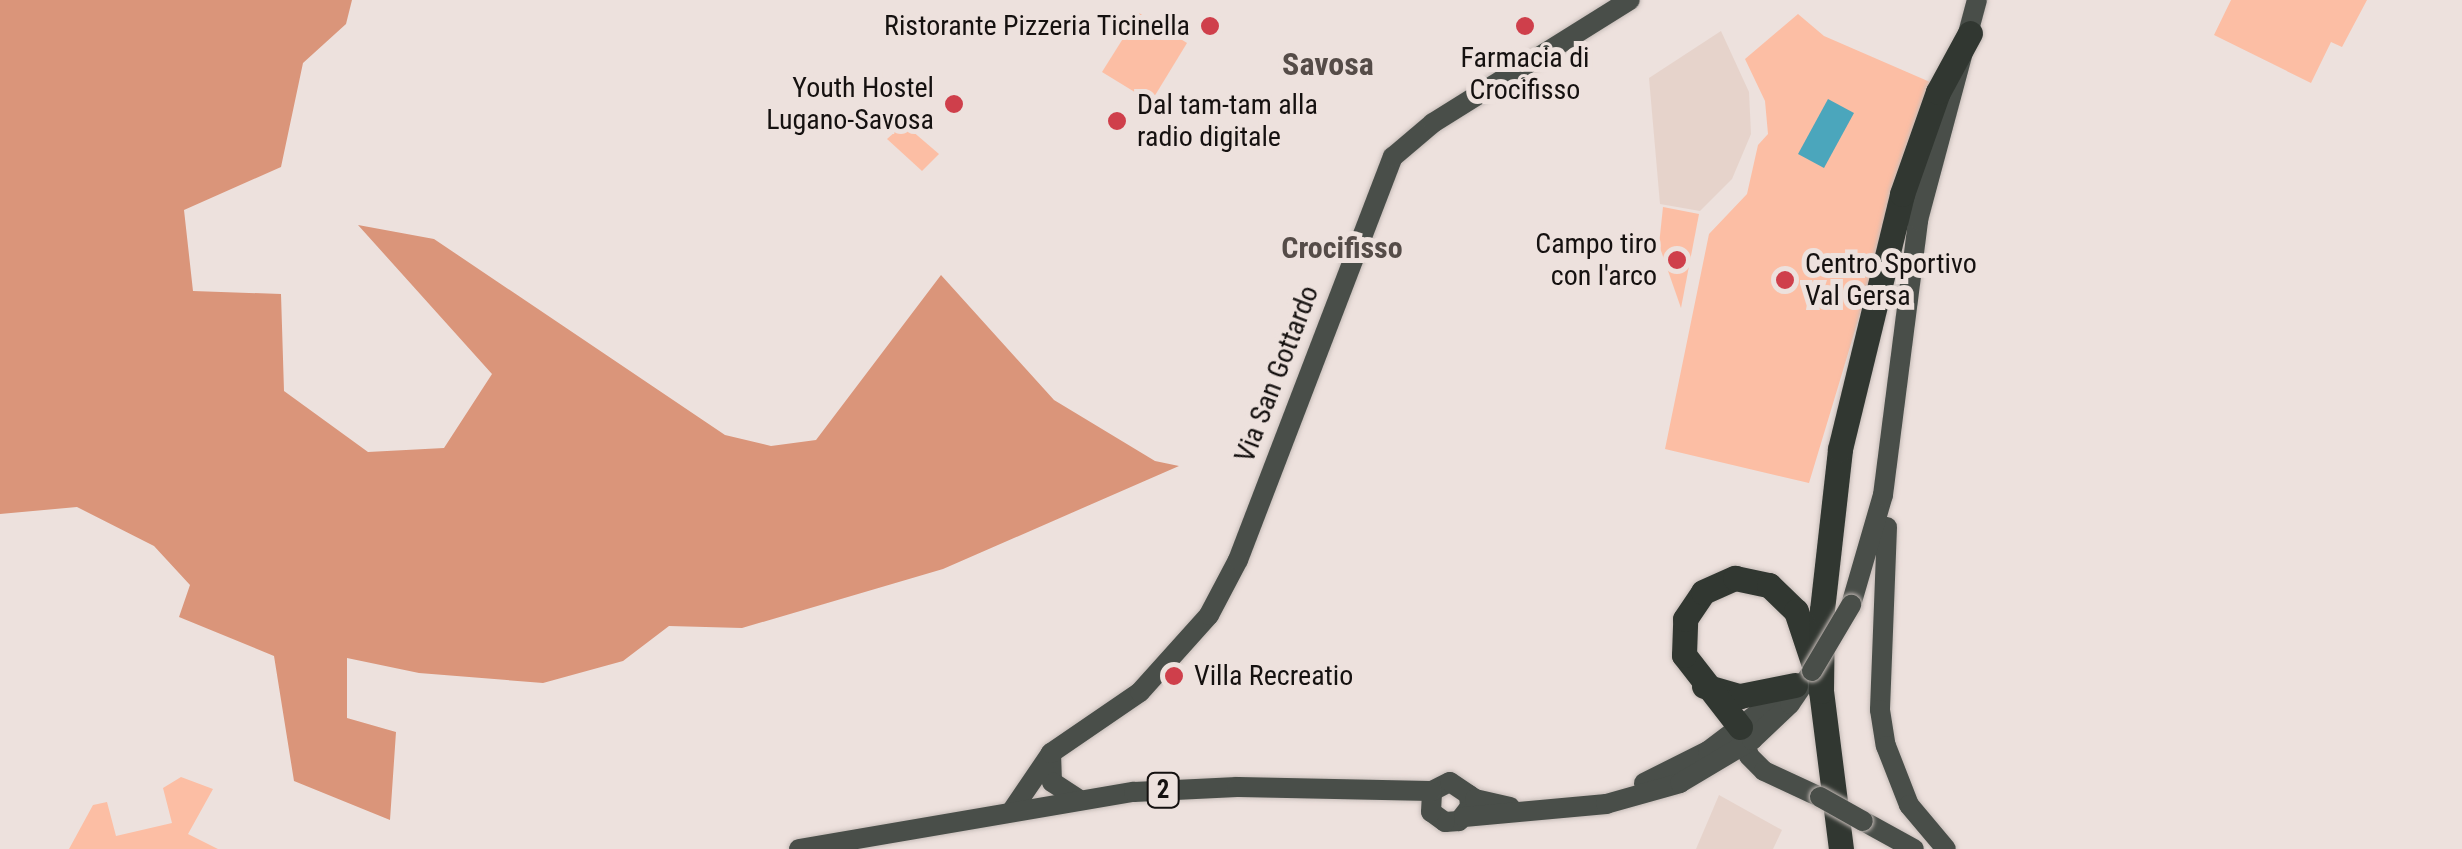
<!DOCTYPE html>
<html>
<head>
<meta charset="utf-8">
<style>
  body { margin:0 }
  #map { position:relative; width:2462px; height:849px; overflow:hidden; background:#ede1dd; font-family:"Roboto Condensed",sans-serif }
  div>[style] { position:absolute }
  .built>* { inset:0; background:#e6d3cb }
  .green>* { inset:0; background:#fcbea4 }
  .forest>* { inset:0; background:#da957a }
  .water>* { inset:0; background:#4ba6bc }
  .roads { filter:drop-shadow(0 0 2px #c6bcb8) drop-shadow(0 0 2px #c6bcb8) }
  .major>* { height:20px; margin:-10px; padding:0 10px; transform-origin:10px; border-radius:10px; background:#494e49 }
  .highway>* { height:25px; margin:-12.5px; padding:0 12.5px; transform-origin:12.5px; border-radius:12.5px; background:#313731 }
  .bridges { filter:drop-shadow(0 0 2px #c6bcb8) drop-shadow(0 0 2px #c6bcb8) }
  .major-bridge>* { height:20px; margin:-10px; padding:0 10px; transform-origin:10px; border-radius:10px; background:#494e49 }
  .dots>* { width:28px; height:28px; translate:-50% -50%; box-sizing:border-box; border:5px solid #ede1dd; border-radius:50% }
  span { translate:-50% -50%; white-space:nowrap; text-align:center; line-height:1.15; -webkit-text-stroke:10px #ede1dd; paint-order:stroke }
  .shield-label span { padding:2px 8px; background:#ede1dd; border:2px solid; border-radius:8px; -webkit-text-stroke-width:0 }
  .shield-label { font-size:25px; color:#151110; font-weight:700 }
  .poi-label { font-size:28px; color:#151110 }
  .right { translate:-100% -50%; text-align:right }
  .left { translate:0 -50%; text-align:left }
  .street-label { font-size:28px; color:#151110 }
  .neighbourhood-label { font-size:30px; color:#554c48; font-weight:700 }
  .quarter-label { font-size:32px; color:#554c48; font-weight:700 }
</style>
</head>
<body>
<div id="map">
  <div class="built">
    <div style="clip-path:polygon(1721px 31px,1749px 92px,1751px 134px,1732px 179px,1700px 211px,1660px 204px,1649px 78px)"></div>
    <div style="clip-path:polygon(1719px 795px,1782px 830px,1773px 849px,1696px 849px)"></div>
  </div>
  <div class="green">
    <div style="clip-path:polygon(2231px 0,2367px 0,2342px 47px,2331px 42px,2311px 83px,2214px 35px)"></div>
    <div style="clip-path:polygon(1139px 13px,1187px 43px,1151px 102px,1102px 72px)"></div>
    <div style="clip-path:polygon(1798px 14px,1824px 36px,1930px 82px,1809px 483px,1665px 449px,1709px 234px,1747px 194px,1758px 145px,1768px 134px,1765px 101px,1745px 59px)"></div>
    <div style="clip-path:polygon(904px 124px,939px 154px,922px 171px,887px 139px)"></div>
    <div style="clip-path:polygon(1663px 207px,1699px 214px,1681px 308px,1659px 245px)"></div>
    <div style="clip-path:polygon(181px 777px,213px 789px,188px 834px,218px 849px,69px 849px,93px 805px,107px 802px,116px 836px,172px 823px,163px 788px)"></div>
  </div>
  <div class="forest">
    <div style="clip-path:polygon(0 0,352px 0,346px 24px,303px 63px,281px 167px,184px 210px,193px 291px,281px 294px,284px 391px,368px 452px,444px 448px,492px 374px,358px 225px,434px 239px,725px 435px,771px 446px,816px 440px,941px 275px,1054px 400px,1155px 461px,1179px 466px,943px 569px,742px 628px,669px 626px,623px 661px,543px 683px,419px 673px,347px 658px,347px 718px,396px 732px,390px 820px,294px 781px,274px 656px,179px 617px,190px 585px,154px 546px,77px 507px,0 514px)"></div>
  </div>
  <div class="water">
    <div style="clip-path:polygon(1828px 99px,1854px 113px,1824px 168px,1798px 154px)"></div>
  </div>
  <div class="roads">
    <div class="major">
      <div style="left:1887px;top:527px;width:183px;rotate:92.2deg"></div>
      <div style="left:1880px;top:710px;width:36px;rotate:81deg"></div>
      <div style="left:1886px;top:746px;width:63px;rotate:68.7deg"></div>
      <div style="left:1909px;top:805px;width:57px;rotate:49.9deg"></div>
      <div style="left:1851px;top:605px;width:115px;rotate:-73.8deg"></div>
      <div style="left:1883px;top:495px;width:277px;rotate:-82.7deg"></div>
      <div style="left:1918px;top:220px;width:228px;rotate:-75deg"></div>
      <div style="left:1742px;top:734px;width:23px;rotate:72deg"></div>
      <div style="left:1749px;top:756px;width:21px;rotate:45deg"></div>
      <div style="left:1764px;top:771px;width:62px;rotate:24.9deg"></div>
      <div style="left:1051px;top:753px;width:29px;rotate:88deg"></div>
      <div style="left:1052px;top:782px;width:31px;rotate:33deg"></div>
      <div style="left:1644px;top:783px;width:72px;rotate:-26.6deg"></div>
      <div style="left:1708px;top:751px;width:104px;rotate:-37.2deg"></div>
      <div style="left:1469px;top:795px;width:12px;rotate:85deg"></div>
      <div style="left:1470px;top:807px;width:18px;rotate:128deg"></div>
      <div style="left:1459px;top:821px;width:14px;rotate:176deg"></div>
      <div style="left:1445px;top:822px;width:17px;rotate:-144deg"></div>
      <div style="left:1431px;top:812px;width:21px;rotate:-87deg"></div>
      <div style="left:1432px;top:791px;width:20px;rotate:-27deg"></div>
      <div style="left:1450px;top:782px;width:30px;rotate:34deg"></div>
      <div style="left:1475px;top:799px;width:36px;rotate:13deg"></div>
      <div style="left:1013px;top:809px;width:68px;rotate:-55.8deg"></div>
      <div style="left:1051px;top:753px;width:108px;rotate:-34.4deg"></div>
      <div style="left:1140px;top:692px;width:103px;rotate:-48.1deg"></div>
      <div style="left:1209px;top:615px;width:62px;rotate:-62.2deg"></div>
      <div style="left:1238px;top:560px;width:432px;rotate:-69deg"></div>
      <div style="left:1393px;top:157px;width:52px;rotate:-40.4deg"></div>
      <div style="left:1433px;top:123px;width:232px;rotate:-32deg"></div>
      <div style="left:1464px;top:817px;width:143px;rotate:-5.2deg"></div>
      <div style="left:1606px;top:804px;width:77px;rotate:-15.8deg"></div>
      <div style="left:1680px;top:783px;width:84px;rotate:-30.8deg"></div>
      <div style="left:1752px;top:740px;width:52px;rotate:-43.5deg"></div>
      <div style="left:1790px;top:704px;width:40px;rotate:-56deg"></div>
      <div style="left:1863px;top:821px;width:58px;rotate:28.8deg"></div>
      <div style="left:799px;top:849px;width:340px;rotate:-9.7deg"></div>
      <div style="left:1134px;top:792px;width:103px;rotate:-2.8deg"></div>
      <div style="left:1237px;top:787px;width:195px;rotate:1.2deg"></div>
    </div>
    <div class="highway">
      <div style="left:1704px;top:686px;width:37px;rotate:16deg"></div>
      <div style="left:1740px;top:696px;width:56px;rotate:-11.3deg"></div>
      <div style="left:1740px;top:727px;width:91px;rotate:-127.9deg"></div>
      <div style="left:1684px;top:655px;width:36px;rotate:-88deg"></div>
      <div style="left:1685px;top:619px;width:32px;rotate:-56deg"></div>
      <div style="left:1703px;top:592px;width:35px;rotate:-24deg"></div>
      <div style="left:1735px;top:578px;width:35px;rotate:12deg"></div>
      <div style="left:1769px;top:585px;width:37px;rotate:44deg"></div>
      <div style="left:1796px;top:611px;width:54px;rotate:71.6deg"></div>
      <div style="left:1841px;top:849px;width:159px;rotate:-97.2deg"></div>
      <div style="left:1821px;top:691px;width:81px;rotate:-89.3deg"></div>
      <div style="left:1822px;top:610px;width:162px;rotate:-83.6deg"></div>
      <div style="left:1840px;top:449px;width:262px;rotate:-76.3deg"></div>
      <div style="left:1902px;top:194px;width:108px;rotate:-70.6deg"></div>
      <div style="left:1938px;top:92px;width:67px;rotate:-61.5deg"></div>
    </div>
  </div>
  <div class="bridges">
    <div class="major-bridge">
      <div style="left:1812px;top:671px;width:77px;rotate:-59.4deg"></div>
      <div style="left:1820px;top:797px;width:49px;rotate:29.2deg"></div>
    </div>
  </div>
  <div class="dots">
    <div style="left:1210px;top:26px;background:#cf3f4b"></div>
    <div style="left:1525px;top:26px;background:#cf3f4b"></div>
    <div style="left:954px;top:104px;background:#cf3f4b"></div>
    <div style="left:1117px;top:121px;background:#cf3f4b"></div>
    <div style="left:1677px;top:260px;background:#cf3f4b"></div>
    <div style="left:1785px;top:280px;background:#cf3f4b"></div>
    <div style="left:1174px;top:676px;background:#cf3f4b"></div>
  </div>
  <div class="shield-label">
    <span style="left:1163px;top:790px">2</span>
  </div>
  <div class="poi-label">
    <span class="right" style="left:1190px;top:26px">Ristorante Pizzeria Ticinella</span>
    <span style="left:1525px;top:74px">Farmacia di<br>Crocifisso</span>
    <span class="right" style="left:934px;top:104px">Youth Hostel<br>Lugano-Savosa</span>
    <span class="left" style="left:1137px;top:121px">Dal tam-tam alla<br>radio digitale</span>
    <span class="right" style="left:1657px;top:260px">Campo tiro<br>con l'arco</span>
    <span class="left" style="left:1805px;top:280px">Centro Sportivo<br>Val Gersa</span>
    <span class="left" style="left:1194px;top:676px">Villa Recreatio</span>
  </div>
  <div class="street-label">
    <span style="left:1277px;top:374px;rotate:-69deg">Via San Gottardo</span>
  </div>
  <div class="neighbourhood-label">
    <span style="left:1342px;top:248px">Crocifisso</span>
  </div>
  <div class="quarter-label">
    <span style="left:1328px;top:64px">Savosa</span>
  </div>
</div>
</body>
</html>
